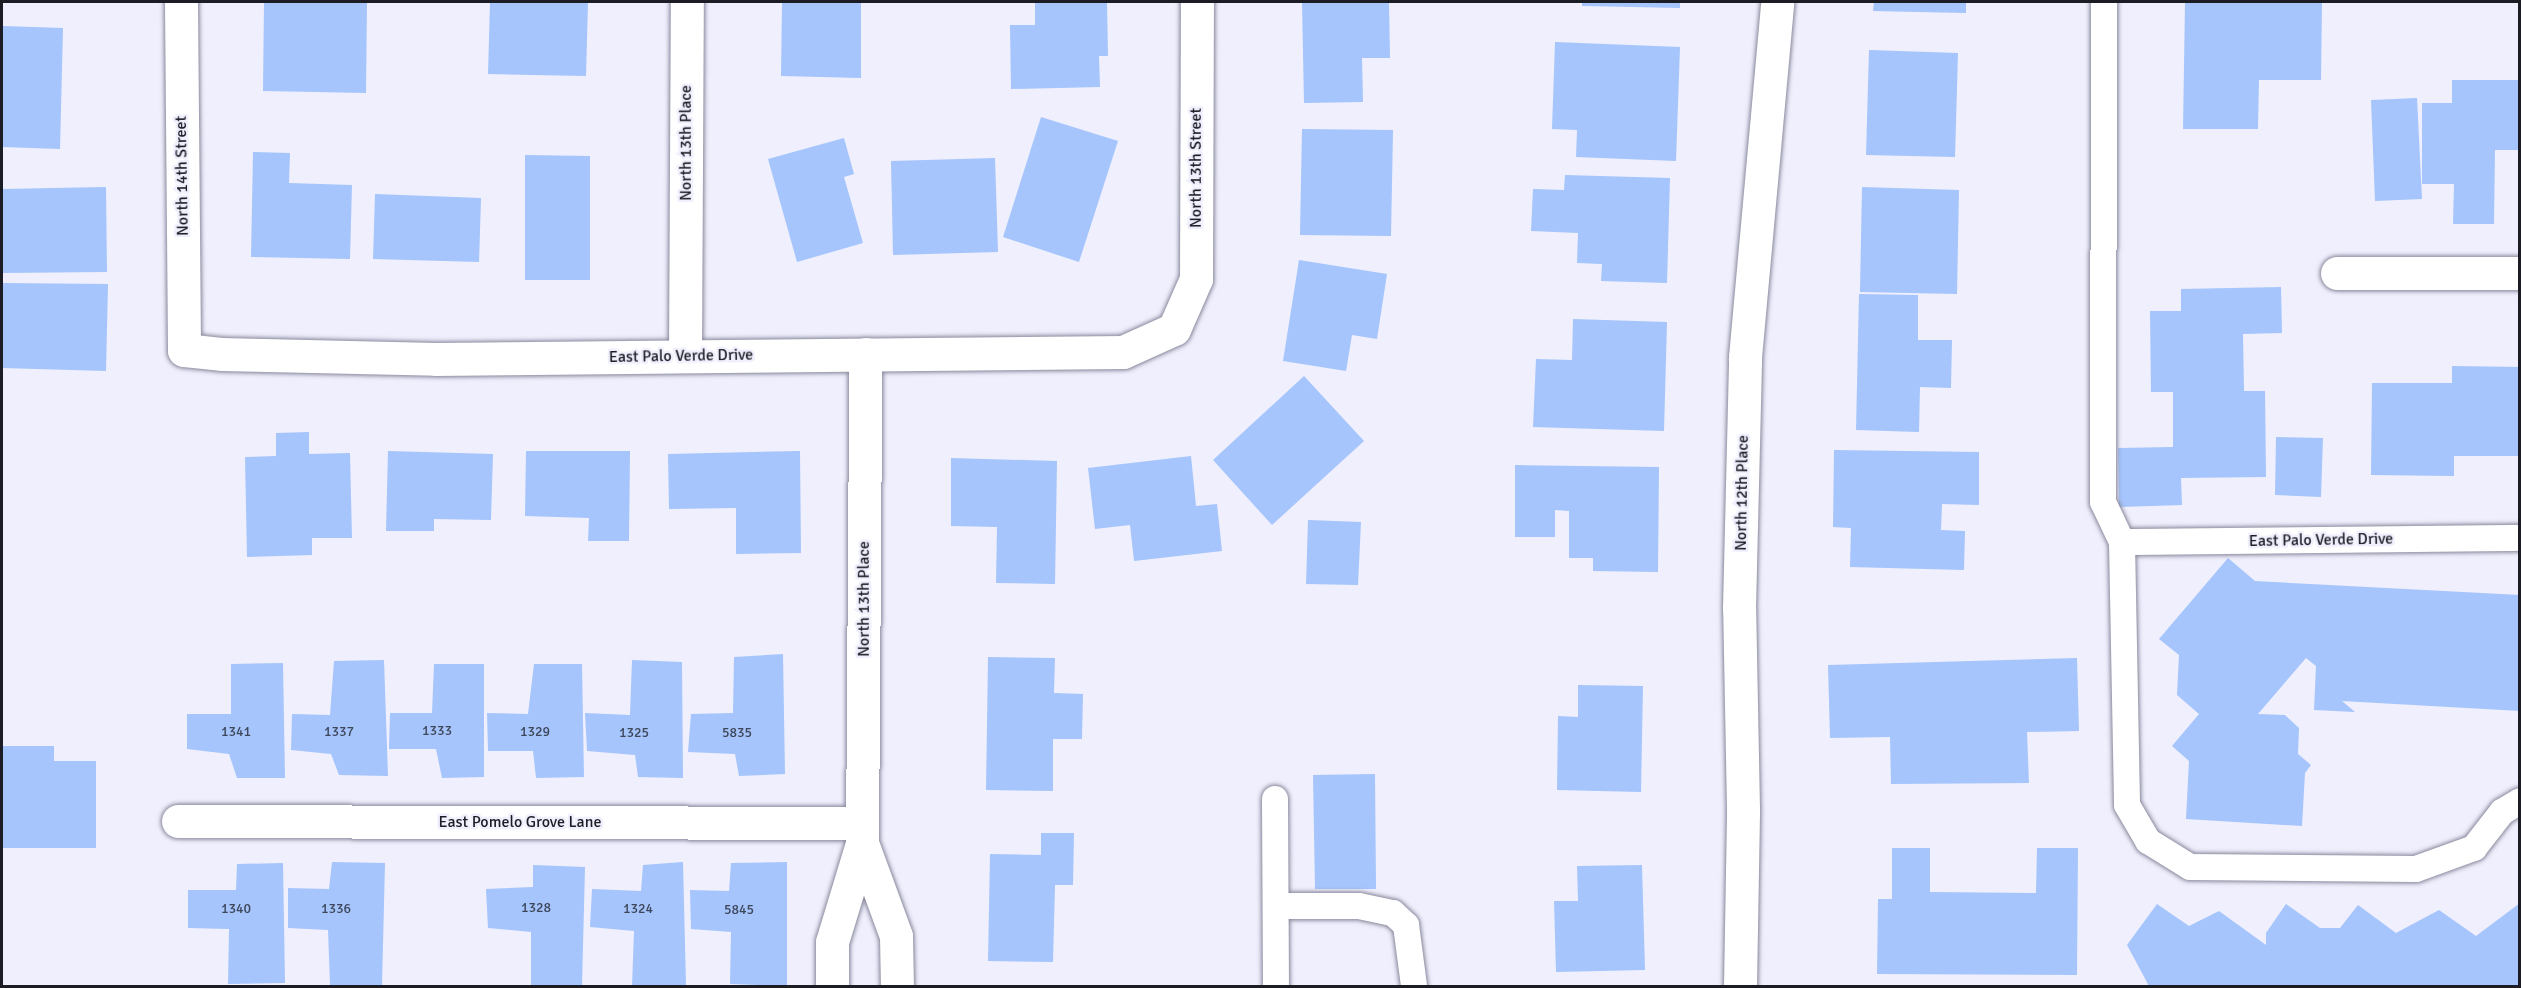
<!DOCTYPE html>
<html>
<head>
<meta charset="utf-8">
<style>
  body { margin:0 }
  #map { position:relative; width:2521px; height:988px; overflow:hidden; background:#efeffd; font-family:Signika,sans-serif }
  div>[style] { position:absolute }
  .building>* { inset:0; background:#a5c5fc }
  .roads { filter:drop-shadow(0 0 2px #89899e) drop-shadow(0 0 2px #89899e) }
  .service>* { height:26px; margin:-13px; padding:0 13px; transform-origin:13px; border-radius:13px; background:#fff }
  .minor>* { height:33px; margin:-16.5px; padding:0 16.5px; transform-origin:16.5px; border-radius:16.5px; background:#fff }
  span { translate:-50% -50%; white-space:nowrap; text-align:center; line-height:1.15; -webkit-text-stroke:5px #efeffd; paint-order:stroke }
  .number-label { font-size:14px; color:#3e465a }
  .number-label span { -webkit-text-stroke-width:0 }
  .street-label { font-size:16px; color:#1c1c24 }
  .frame { position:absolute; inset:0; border:3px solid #1c1c24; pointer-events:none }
</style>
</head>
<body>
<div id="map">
  <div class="building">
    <div style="clip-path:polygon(264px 2px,367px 2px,366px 93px,263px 91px)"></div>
    <div style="clip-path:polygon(490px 2px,588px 2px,586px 76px,488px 74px)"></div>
    <div style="clip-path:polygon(782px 2px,861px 2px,861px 78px,781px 76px)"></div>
    <div style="clip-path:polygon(1035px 2px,1107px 2px,1108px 56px,1099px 56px,1100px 87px,1011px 89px,1010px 25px,1035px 25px)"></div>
    <div style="clip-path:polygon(1302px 2px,1389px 2px,1390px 58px,1362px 58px,1363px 102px,1304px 103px)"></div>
    <div style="clip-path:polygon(1582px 2px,1680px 2px,1680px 8px,1582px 6px)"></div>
    <div style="clip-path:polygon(1874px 2px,1966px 2px,1966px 13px,1873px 11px)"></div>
    <div style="clip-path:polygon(2185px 2px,2322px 2px,2321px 80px,2259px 80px,2258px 129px,2183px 129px)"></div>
    <div style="clip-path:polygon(2px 26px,63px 28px,60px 149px,2px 147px)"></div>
    <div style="clip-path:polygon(1555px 42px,1680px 47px,1676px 161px,1576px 157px,1577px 130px,1552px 129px)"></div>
    <div style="clip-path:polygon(1869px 50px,1958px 53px,1955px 157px,1866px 155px)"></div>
    <div style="clip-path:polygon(2452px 80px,2520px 80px,2520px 150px,2495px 150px,2494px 224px,2453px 224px,2454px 184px,2422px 184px,2422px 103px,2452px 103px)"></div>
    <div style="clip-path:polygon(2417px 98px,2422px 199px,2375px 201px,2371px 100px)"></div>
    <div style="clip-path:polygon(1041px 117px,1118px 141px,1079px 262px,1003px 237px)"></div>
    <div style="clip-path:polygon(1302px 129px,1393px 130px,1391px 236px,1300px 235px)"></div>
    <div style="clip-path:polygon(844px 138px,854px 174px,844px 177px,863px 243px,797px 262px,768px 159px)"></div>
    <div style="clip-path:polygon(253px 152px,290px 153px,289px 183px,352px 185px,350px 259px,251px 257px)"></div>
    <div style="clip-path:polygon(525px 155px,590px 156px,590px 280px,525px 280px)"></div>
    <div style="clip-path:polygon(995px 158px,998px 252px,893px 255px,891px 161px)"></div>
    <div style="clip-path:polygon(1565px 175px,1670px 178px,1667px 283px,1601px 281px,1602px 264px,1577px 263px,1578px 233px,1531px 231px,1533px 189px,1564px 190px)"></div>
    <div style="clip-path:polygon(106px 187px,107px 272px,2px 273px,2px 189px)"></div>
    <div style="clip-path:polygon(1862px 187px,1959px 190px,1957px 294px,1860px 292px)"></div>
    <div style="clip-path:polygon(375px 194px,481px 198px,479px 262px,373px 259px)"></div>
    <div style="clip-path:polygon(1299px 260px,1387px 274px,1377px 339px,1352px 335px,1346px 371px,1283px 361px)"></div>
    <div style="clip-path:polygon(2px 283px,108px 284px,106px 371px,2px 368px)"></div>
    <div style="clip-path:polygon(2281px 287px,2282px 333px,2243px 334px,2244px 391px,2265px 391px,2266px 477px,2181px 478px,2182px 505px,2119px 507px,2118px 448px,2173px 447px,2173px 392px,2151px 392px,2150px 311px,2181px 311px,2181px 289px)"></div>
    <div style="clip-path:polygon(1859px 294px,1918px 295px,1918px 340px,1952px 340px,1951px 388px,1920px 387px,1919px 432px,1856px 430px)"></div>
    <div style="clip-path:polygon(1573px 319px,1667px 322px,1664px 431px,1533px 427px,1536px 359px,1572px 360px)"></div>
    <div style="clip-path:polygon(2452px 366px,2520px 367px,2520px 456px,2454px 456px,2454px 476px,2371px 475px,2372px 383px,2452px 383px)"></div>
    <div style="clip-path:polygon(1304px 376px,1364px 441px,1272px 525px,1213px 460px)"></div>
    <div style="clip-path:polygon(309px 432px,309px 454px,350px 453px,352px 538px,312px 538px,312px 555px,247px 557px,245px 457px,276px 456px,276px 433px)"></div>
    <div style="clip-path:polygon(2276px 437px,2323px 438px,2321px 497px,2275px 495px)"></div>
    <div style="clip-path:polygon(1834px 450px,1979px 452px,1979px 505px,1942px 504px,1941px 530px,1965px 531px,1964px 570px,1850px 567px,1851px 528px,1833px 527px)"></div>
    <div style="clip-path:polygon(388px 451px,493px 454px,491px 520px,434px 519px,434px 531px,386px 531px)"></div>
    <div style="clip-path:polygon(526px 451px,630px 451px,629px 541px,588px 541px,589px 518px,525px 516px)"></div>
    <div style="clip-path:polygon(800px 451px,801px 553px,736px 554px,736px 508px,669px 509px,668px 454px)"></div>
    <div style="clip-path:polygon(1191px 456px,1196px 506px,1217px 504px,1222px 551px,1134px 561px,1130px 525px,1095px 529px,1088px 468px)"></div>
    <div style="clip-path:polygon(951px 458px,1057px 461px,1055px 584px,996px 583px,997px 527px,951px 526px)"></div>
    <div style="clip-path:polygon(1515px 465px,1659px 467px,1658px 572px,1593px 571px,1593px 558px,1569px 558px,1569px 511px,1555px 510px,1555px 537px,1515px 537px)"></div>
    <div style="clip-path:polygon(1308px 520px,1361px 522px,1358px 585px,1306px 584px)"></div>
    <div style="clip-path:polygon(2228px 558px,2255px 581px,2520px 595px,2520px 711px,2342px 701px,2355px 712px,2314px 710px,2316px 666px,2306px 658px,2258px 714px,2285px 715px,2299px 728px,2298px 754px,2311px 765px,2305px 773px,2302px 826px,2186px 819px,2189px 761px,2172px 746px,2199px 714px,2177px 695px,2179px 655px,2159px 639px)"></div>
    <div style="clip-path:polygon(783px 654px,785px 774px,739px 776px,735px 754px,688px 752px,691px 714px,733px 713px,734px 657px)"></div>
    <div style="clip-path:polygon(988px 657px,1055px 658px,1054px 693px,1083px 694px,1082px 739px,1053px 739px,1053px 791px,986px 790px)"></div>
    <div style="clip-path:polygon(2077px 658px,2079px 731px,2027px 732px,2029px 783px,1891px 784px,1890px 737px,1830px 738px,1828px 665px)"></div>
    <div style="clip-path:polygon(384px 660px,388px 776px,339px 775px,331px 754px,291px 750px,292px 714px,330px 715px,334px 661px)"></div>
    <div style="clip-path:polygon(632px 660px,682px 662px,683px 778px,638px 777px,635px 755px,587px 751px,585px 713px,630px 715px)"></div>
    <div style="clip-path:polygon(283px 663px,285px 778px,237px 778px,229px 754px,187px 749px,187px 714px,231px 714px,231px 664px)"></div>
    <div style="clip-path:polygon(434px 664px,484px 664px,484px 777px,442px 778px,436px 749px,389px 749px,390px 713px,432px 713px)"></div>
    <div style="clip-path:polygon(534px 664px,582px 664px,584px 777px,536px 778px,533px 751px,488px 751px,487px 713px,528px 714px)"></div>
    <div style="clip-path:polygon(1578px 685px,1643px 686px,1641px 792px,1557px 790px,1558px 716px,1578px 717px)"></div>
    <div style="clip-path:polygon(2px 746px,54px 746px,54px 761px,96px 761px,96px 848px,2px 848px)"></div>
    <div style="clip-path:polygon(1375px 774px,1376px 889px,1315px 889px,1313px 775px)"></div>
    <div style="clip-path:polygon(1041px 833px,1074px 833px,1073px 885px,1055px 885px,1053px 962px,988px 961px,990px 854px,1041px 855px)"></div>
    <div style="clip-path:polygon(1892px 848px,1930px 848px,1930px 892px,2036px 893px,2037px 848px,2078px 848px,2077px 975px,1877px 974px,1878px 899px,1892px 899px)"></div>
    <div style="clip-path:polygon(332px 862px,385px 863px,382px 986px,330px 985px,328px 930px,288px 928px,288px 888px,329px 889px)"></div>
    <div style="clip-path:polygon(683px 862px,686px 986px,632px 986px,634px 931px,590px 927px,592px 889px,641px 891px,643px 865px)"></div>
    <div style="clip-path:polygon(787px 862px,787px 986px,730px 984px,731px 932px,691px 929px,690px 890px,729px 891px,731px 863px)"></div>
    <div style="clip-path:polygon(283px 863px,285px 983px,228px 984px,229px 929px,188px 928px,188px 890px,236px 890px,237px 864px)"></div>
    <div style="clip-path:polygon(533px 865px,585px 867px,582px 986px,531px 986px,531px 932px,488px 928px,486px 889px,533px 887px)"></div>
    <div style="clip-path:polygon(1642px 865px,1645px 970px,1556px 972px,1554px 901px,1578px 901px,1577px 866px)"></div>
    <div style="clip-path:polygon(2520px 903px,2520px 986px,2149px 986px,2127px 945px,2157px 904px,2189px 926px,2219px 911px,2266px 945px,2266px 933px,2286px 904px,2320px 928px,2340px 928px,2358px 905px,2396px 933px,2439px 910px,2476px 936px)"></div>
  </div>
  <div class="roads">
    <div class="service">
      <div style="left:2104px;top:2px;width:500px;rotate:90.11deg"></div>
      <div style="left:2103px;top:502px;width:44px;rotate:64.6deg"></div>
      <div style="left:2122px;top:542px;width:263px;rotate:88.9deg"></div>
      <div style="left:2127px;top:805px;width:42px;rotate:59.7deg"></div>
      <div style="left:2148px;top:841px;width:49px;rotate:31.8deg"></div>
      <div style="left:2190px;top:867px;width:226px;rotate:0.5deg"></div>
      <div style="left:2416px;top:869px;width:62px;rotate:-19.9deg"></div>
      <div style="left:2474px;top:848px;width:46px;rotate:-52.1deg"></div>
      <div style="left:2502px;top:812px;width:21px;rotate:-31deg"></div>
      <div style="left:2122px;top:542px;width:398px;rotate:-0.6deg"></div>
      <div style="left:1275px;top:799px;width:187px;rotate:89.7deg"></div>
      <div style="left:1276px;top:906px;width:83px"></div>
      <div style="left:1359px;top:906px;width:35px;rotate:12deg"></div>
      <div style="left:1393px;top:913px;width:18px;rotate:43deg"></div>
      <div style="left:1406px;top:925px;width:62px;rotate:82.5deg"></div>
    </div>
    <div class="minor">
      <div style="left:181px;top:2px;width:348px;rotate:89.5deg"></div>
      <div style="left:184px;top:350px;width:37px;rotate:6deg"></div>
      <div style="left:221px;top:354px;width:215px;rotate:1.3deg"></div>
      <div style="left:436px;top:359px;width:687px;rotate:-0.58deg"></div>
      <div style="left:1123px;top:352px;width:56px;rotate:-24.3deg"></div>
      <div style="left:1174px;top:329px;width:55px;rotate:-66.3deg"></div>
      <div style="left:1196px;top:279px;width:277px;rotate:-89.8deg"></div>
      <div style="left:2337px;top:273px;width:183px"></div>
      <div style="left:685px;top:356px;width:354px;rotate:-89.7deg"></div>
      <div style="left:178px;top:821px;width:684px;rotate:0.17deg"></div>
      <div style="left:862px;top:843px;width:99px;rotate:69.9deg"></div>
      <div style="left:896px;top:936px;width:50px;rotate:88.9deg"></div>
      <div style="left:832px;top:986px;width:44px;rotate:-90deg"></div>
      <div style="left:832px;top:942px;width:103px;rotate:-73.1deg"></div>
      <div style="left:862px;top:843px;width:489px;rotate:-89.6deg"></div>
      <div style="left:1740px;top:986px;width:177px;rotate:-89deg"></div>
      <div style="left:1743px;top:809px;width:201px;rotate:-91.1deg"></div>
      <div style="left:1739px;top:608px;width:251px;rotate:-88.6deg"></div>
      <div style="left:1745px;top:357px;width:356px;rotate:-84.8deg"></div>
    </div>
  </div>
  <div class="number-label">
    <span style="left:437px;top:731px">1333</span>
    <span style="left:236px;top:732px">1341</span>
    <span style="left:339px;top:732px">1337</span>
    <span style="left:535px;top:732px">1329</span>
    <span style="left:634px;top:733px">1325</span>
    <span style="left:737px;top:733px">5835</span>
    <span style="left:536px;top:908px">1328</span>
    <span style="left:236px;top:909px">1340</span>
    <span style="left:336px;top:909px">1336</span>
    <span style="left:638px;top:909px">1324</span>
    <span style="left:739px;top:910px">5845</span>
  </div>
  <div class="street-label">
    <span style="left:686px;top:143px;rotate:-90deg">North 13th Place</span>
    <span style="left:1196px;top:168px;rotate:-90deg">North 13th Street</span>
    <span style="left:182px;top:176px;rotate:-91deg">North 14th Street</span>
    <span style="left:681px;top:356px;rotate:-1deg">East Palo Verde Drive</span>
    <span style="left:1742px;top:493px;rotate:-89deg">North 12th Place</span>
    <span style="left:2321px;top:540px;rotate:-1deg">East Palo Verde Drive</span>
    <span style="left:864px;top:599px;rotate:-90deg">North 13th Place</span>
    <span style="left:520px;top:822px">East Pomelo Grove Lane</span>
  </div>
  <div class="frame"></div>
</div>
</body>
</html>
